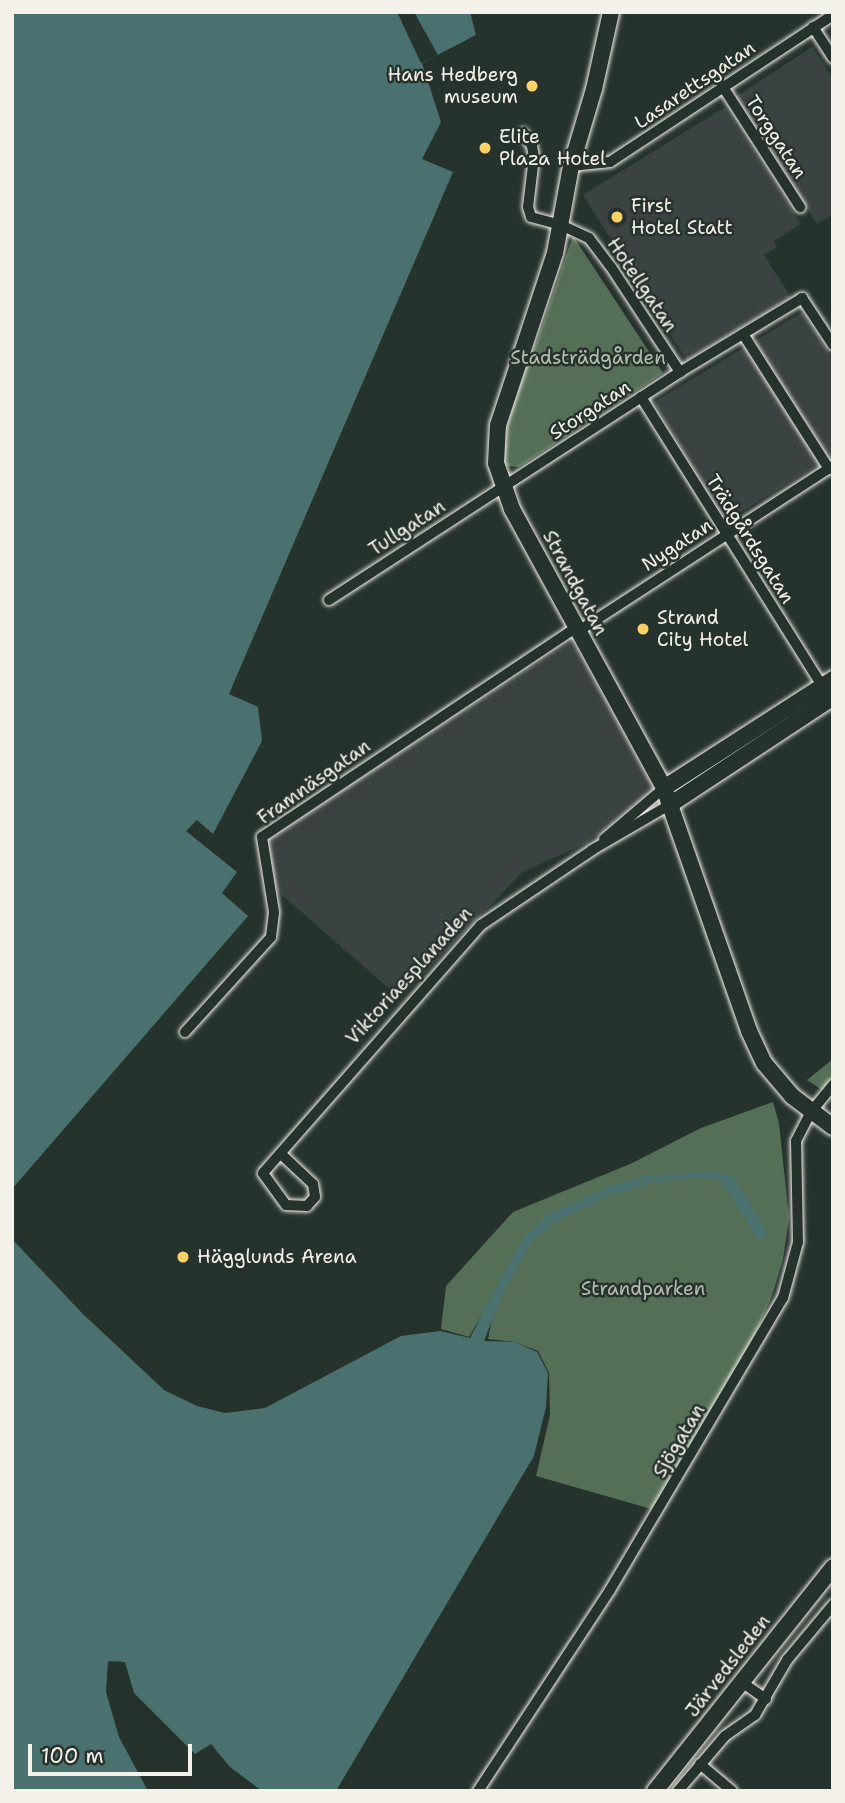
<!DOCTYPE html>
<html>
<head>
<meta charset="utf-8">
<style>
  body { margin:0 }
  #map { position:relative; width:845px; height:1803px; overflow:hidden; background:#26332d; font-family:"Shantell Sans",sans-serif }
  div>[style] { position:absolute }
  .built>* { inset:0; background:#3a4242 }
  .green>* { inset:0; background:#546f56 }
  .water>* { inset:0; background:#4b7070 }
  .pier>* { inset:0; background:#26332d }
  .roads { filter:drop-shadow(0 0 2px #f4f1e8) drop-shadow(0 0 2px #f4f1e8) }
  .street>* { height:10px; margin:-5px; padding:0 5px; transform-origin:5px; border-radius:5px; background:#26332d }
  .secondary>* { height:16px; margin:-8px; padding:0 8px; transform-origin:8px; border-radius:8px; background:#26332d }
  .dots>* { width:19px; height:19px; translate:-50% -50%; box-sizing:border-box; border:4px solid #26332d; border-radius:50% }
  span { translate:-50% -50%; white-space:nowrap; text-align:center; line-height:1.15; -webkit-text-stroke:5px #26332d; paint-order:stroke }
  .poi-label { font-size:19px; color:#f4f1e8 }
  .right { translate:-100% -50%; text-align:right }
  .left { translate:0 -50%; text-align:left }
  .street-label { font-size:19px; color:#f4f1e8 }
  .park-label { font-size:19px; color:#b4bdae }
  .frame { position:absolute; inset:0; border:14px solid #f4f1e8; pointer-events:none }
  .scale { position:absolute; left:28px; top:1744px; width:164px; height:32px; box-sizing:border-box; border:4px solid #f4f1e8; border-top:0; padding-left:9px; font-size:21px; line-height:24px; white-space:nowrap; color:#f4f1e8; -webkit-text-stroke:5px #26332d; paint-order:stroke }
</style>
</head>
<body>
<div id="map">
  <div class="built">
    <div style="clip-path:polygon(812px 47px,833px 79px,833px 214px,817px 224px,735px 97px)"></div>
    <div style="clip-path:polygon(725px 107px,801px 224px,774px 241px,777px 247px,764px 255px,791px 297px,687px 361px,583px 195px)"></div>
    <div style="clip-path:polygon(803px 312px,833px 359px,833px 456px,726px 521px,654px 402px)"></div>
    <div style="clip-path:polygon(572px 641px,654px 789px,587px 843px,523px 872px,400px 998px,276px 890px,267px 839px)"></div>
  </div>
  <div class="green">
    <div style="clip-path:polygon(573px 236px,663px 373px,519px 467px,505px 466px,500px 444px,510px 403px,537px 341px)"></div>
    <div style="clip-path:polygon(833px 1059px,833px 1097px,807px 1080px)"></div>
    <div style="clip-path:polygon(773px 1102px,779px 1123px,789px 1218px,783px 1259px,772px 1296px,744px 1359px,655px 1510px,536px 1476px,550px 1415px,549px 1373px,538px 1351px,515px 1342px,488px 1339px,492px 1319px,482px 1315px,469px 1337px,441px 1329px,446px 1286px,513px 1212px,630px 1164px,701px 1128px)"></div>
  </div>
  <div class="water">
    <div style="clip-path:polygon(12px 12px,470px 12px,476px 35px,422px 63px,441px 122px,422px 159px,453px 172px,229px 694px,258px 707px,262px 741px,213px 834px,197px 820px,186px 831px,237px 872px,222px 893px,248px 916px,12px 1189px)"></div>
    <div style="clip-path:polygon(714px 1171px,735px 1178px,765px 1230px,767px 1236px,764px 1239px,757px 1238px,721px 1180px,705px 1177px,653px 1182px,608px 1196px,554px 1222px,532px 1242px,504px 1290px,484px 1341px,515px 1342px,537px 1352px,548px 1373px,546px 1407px,534px 1456px,336px 1791px,262px 1791px,230px 1767px,211px 1744px,195px 1754px,134px 1693px,125px 1662px,108px 1661px,106px 1692px,119px 1737px,148px 1791px,12px 1791px,12px 1239px,82px 1313px,164px 1390px,197px 1406px,225px 1413px,265px 1408px,401px 1336px,440px 1331px,470px 1338px,522px 1239px,547px 1215px,610px 1186px,647px 1176px)"></div>
  </div>
  <div class="pier">
    <div style="clip-path:polygon(397px 12px,414px 12px,438px 55px,421px 63px)"></div>
  </div>
  <div class="roads">
    <div class="street">
      <div style="left:813px;top:27px;width:37px;rotate:57deg"></div>
      <div style="left:723px;top:87px;width:143px;rotate:57.3deg"></div>
      <div style="left:523px;top:133px;width:16px;rotate:55deg"></div>
      <div style="left:532px;top:146px;width:11px;rotate:80deg"></div>
      <div style="left:534px;top:157px;width:50px;rotate:96.8deg"></div>
      <div style="left:528px;top:207px;width:10px;rotate:73deg"></div>
      <div style="left:531px;top:217px;width:31px;rotate:15deg"></div>
      <div style="left:561px;top:225px;width:31px;rotate:25deg"></div>
      <div style="left:589px;top:238px;width:36px;rotate:53deg"></div>
      <div style="left:611px;top:267px;width:126px;rotate:56.7deg"></div>
      <div style="left:571px;top:166px;width:39px;rotate:-6deg"></div>
      <div style="left:610px;top:162px;width:267px;rotate:-33.4deg"></div>
      <div style="left:743px;top:334px;width:160px;rotate:57.5deg"></div>
      <div style="left:641px;top:397px;width:346px;rotate:57.9deg"></div>
      <div style="left:329px;top:600px;width:419px;rotate:-33deg"></div>
      <div style="left:680px;top:372px;width:143px;rotate:-31.2deg"></div>
      <div style="left:802px;top:298px;width:56px;rotate:56.6deg"></div>
      <div style="left:577px;top:632px;width:305px;rotate:-33deg"></div>
      <div style="left:604px;top:839px;width:79px;rotate:-40.4deg"></div>
      <div style="left:185px;top:1032px;width:128px;rotate:-47.8deg"></div>
      <div style="left:271px;top:937px;width:25px;rotate:-83deg"></div>
      <div style="left:274px;top:912px;width:76px;rotate:-99.1deg"></div>
      <div style="left:262px;top:837px;width:376px;rotate:-33.7deg"></div>
      <div style="left:281px;top:1154px;width:44px;rotate:43.2deg"></div>
      <div style="left:313px;top:1184px;width:13px;rotate:81deg"></div>
      <div style="left:315px;top:1197px;width:12px;rotate:132deg"></div>
      <div style="left:307px;top:1206px;width:21px;rotate:-177deg"></div>
      <div style="left:286px;top:1205px;width:39px;rotate:-126deg"></div>
      <div style="left:263px;top:1173px;width:330px;rotate:-48.7deg"></div>
      <div style="left:481px;top:925px;width:134px;rotate:-34deg"></div>
      <div style="left:592px;top:850px;width:91px;rotate:-30.2deg"></div>
      <div style="left:743px;top:1683px;width:28px;rotate:35deg"></div>
      <div style="left:700px;top:1764px;width:42px;rotate:40.2deg"></div>
      <div style="left:478px;top:1791px;width:240px;rotate:-56.7deg"></div>
      <div style="left:610px;top:1590px;width:339px;rotate:-59.4deg"></div>
      <div style="left:783px;top:1298px;width:58px;rotate:-75deg"></div>
      <div style="left:798px;top:1242px;width:101px;rotate:-91.1deg"></div>
      <div style="left:796px;top:1141px;width:33px;rotate:-63deg"></div>
      <div style="left:811px;top:1112px;width:35px;rotate:-51deg"></div>
      <div style="left:678px;top:1791px;width:72px;rotate:-49.5deg"></div>
      <div style="left:725px;top:1736px;width:37px;rotate:-35deg"></div>
      <div style="left:755px;top:1715px;width:64px;rotate:-59.8deg"></div>
      <div style="left:787px;top:1660px;width:72px;rotate:-50.1deg"></div>
    </div>
    <div class="secondary">
      <div style="left:611px;top:12px;width:79px;rotate:102.4deg"></div>
      <div style="left:594px;top:89px;width:80px;rotate:106.6deg"></div>
      <div style="left:571px;top:166px;width:88px;rotate:100.4deg"></div>
      <div style="left:555px;top:253px;width:181px;rotate:108.3deg"></div>
      <div style="left:498px;top:425px;width:38px;rotate:93deg"></div>
      <div style="left:496px;top:463px;width:49px;rotate:70.8deg"></div>
      <div style="left:512px;top:509px;width:318px;rotate:61.4deg"></div>
      <div style="left:664px;top:788px;width:257px;rotate:70.7deg"></div>
      <div style="left:749px;top:1031px;width:35px;rotate:65deg"></div>
      <div style="left:764px;top:1063px;width:43px;rotate:49.7deg"></div>
      <div style="left:792px;top:1096px;width:51px;rotate:37.1deg"></div>
      <div style="left:664px;top:788px;width:201px;rotate:-32.8deg"></div>
      <div style="left:671px;top:804px;width:194px;rotate:-33.4deg"></div>
      <div style="left:655px;top:1791px;width:286px;rotate:-51.5deg"></div>
    </div>
  </div>
  <div class="dots">
    <div style="left:532px;top:86px;background:#ffd166"></div>
    <div style="left:485px;top:148px;background:#ffd166"></div>
    <div style="left:617px;top:217px;background:#ffd166"></div>
    <div style="left:643px;top:629px;background:#ffd166"></div>
    <div style="left:183px;top:1257px;background:#ffd166"></div>
  </div>
  <div class="poi-label">
    <span class="right" style="left:518px;top:86px">Hans Hedberg<br>museum</span>
    <span class="left" style="left:499px;top:148px">Elite<br>Plaza Hotel</span>
    <span class="left" style="left:631px;top:217px">First<br>Hotel Statt</span>
    <span class="left" style="left:657px;top:629px">Strand<br>City Hotel</span>
    <span class="left" style="left:197px;top:1257px">Hägglunds Arena</span>
  </div>
  <div class="street-label">
    <span style="left:695px;top:85px;rotate:-34deg">Lasarettsgatan</span>
    <span style="left:776px;top:137px;rotate:57deg">Torggatan</span>
    <span style="left:642px;top:285px;rotate:56deg">Hotellgatan</span>
    <span style="left:590px;top:410px;rotate:-33deg">Storgatan</span>
    <span style="left:407px;top:528px;rotate:-33deg">Tullgatan</span>
    <span style="left:750px;top:539px;rotate:58deg">Trädgårdsgatan</span>
    <span style="left:677px;top:545px;rotate:-33deg">Nygatan</span>
    <span style="left:575px;top:583px;rotate:62deg">Strandgatan</span>
    <span style="left:314px;top:782px;rotate:-35deg">Framnäsgatan</span>
    <span style="left:409px;top:976px;rotate:-48deg">Viktoriaesplanaden</span>
    <span style="left:679px;top:1441px;rotate:-59deg">Sjögatan</span>
    <span style="left:728px;top:1666px;rotate:-52deg">Järvedsleden</span>
  </div>
  <div class="park-label">
    <span style="left:588px;top:358px">Stadsträdgården</span>
    <span style="left:643px;top:1289px">Strandparken</span>
  </div>
  <div class="frame"></div>
  <div class="scale">100 m</div>
</div>
</body>
</html>
